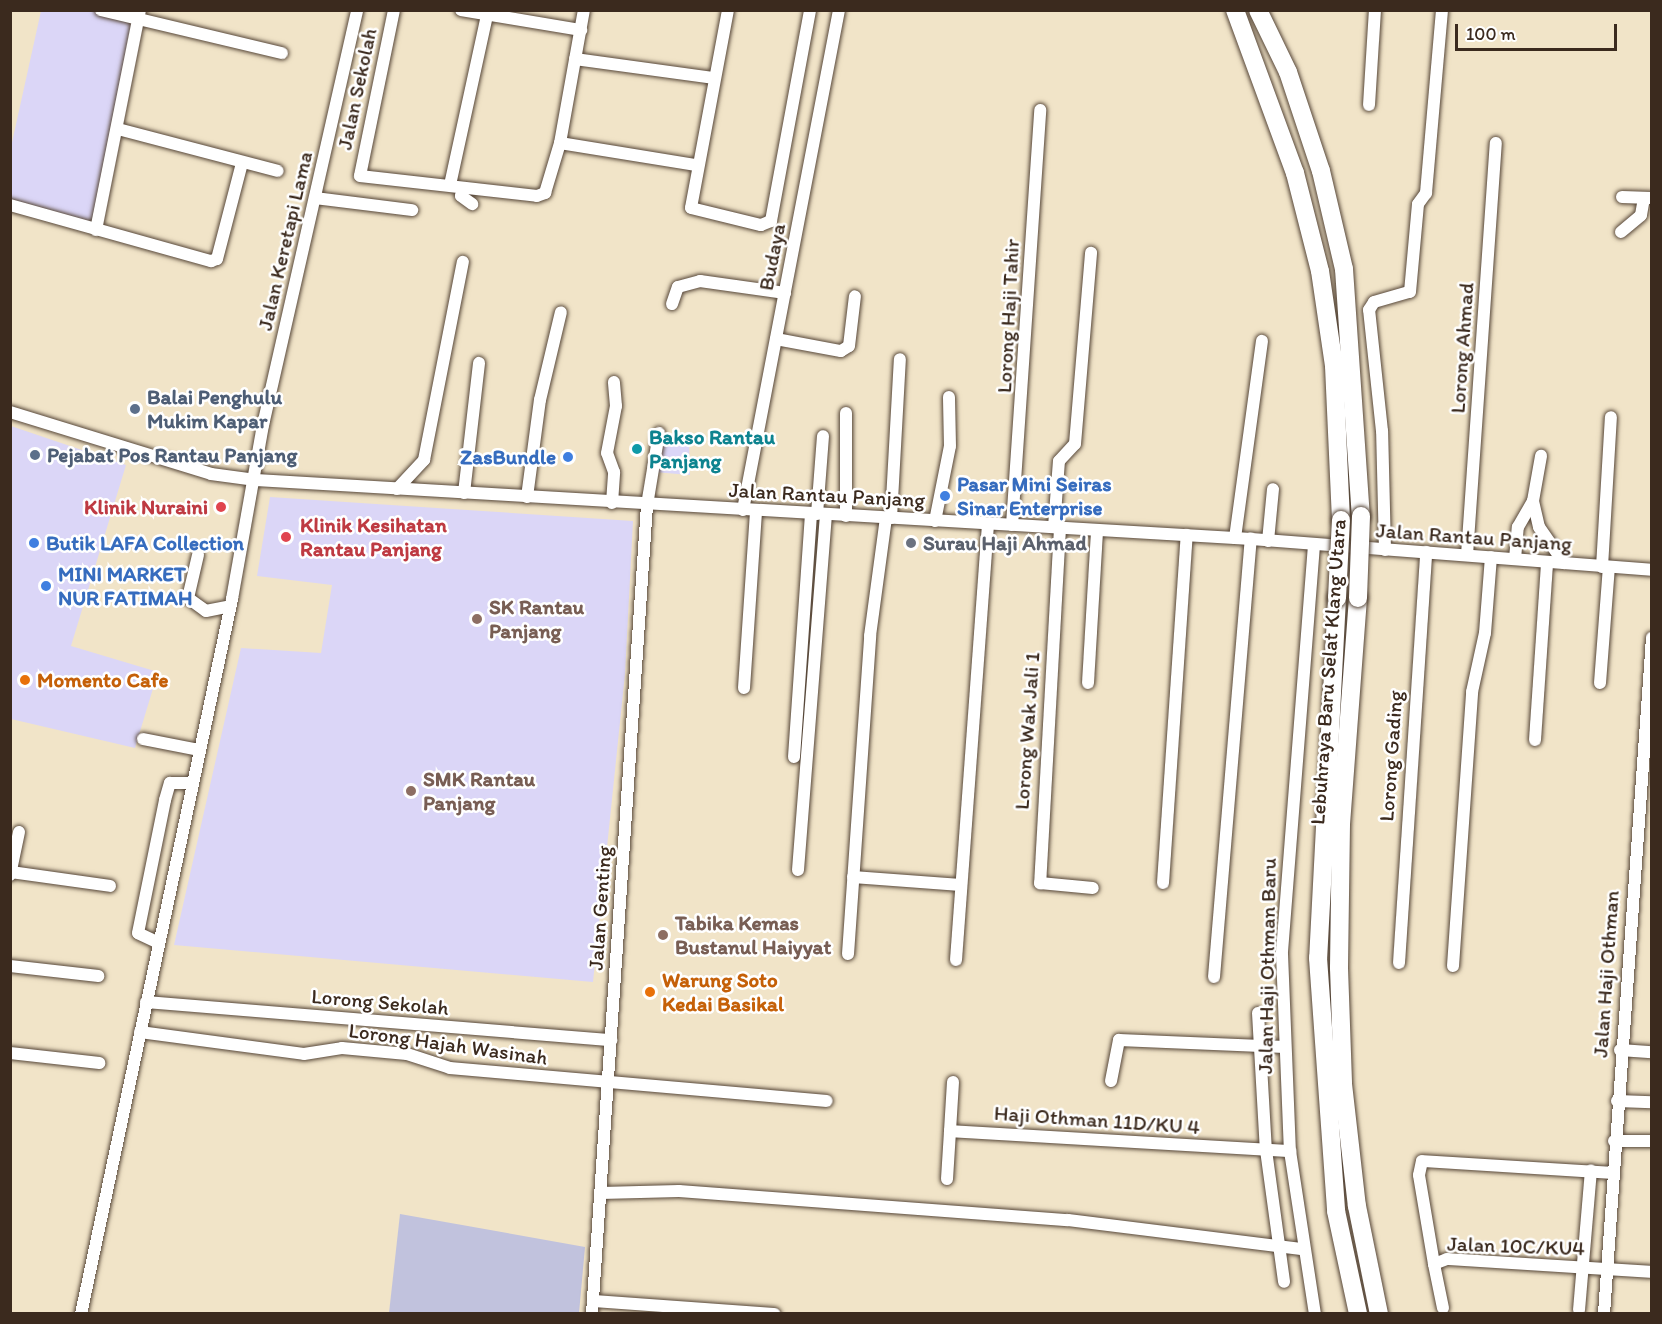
<!DOCTYPE html>
<html>
<head>
<meta charset="utf-8">
<style>
  body { margin:0 }
  #map { position:relative; width:1662px; height:1324px; overflow:hidden; background:#f1e4c8; font-family:Itim,sans-serif }
  div>[style] { position:absolute }
  .built>* { inset:0; background:#dbd6f7 }
  .industrial>* { inset:0; background:#c1c2dd }
  .roads { filter:drop-shadow(0 0 2px #564638) drop-shadow(0 0 2px #564638) }
  .minor>* { height:12px; margin:-6px; padding:0 6px; transform-origin:6px; border-radius:6px; background:#fff }
  .highway>* { height:18px; margin:-9px; padding:0 9px; transform-origin:9px; border-radius:9px; background:#fff }
  .bridges { filter:drop-shadow(0 0 2px #564638) drop-shadow(0 0 2px #564638) }
  .highway-bridge>* { height:18px; margin:-9px; padding:0 9px; transform-origin:9px; border-radius:9px; background:#fff }
  .dots>* { width:16px; height:16px; translate:-50% -50%; box-sizing:border-box; border:3px solid #fff; border-radius:50% }
  span { translate:-50% -50%; white-space:nowrap; text-align:center; line-height:1.15; -webkit-text-stroke:5px #fff; paint-order:stroke }
  .street-label { font-size:21px; color:#3b2a1e }
  .service-label { font-size:21px; color:#4e5e75; font-weight:700 }
  .left { translate:0 -50%; text-align:left }
  .culture-label { font-size:21px; color:#0d838f; font-weight:700 }
  .shop-label { font-size:21px; color:#366cbe; font-weight:700 }
  .right { translate:-100% -50%; text-align:right }
  .health-label { font-size:21px; color:#be3a42; font-weight:700 }
  .worship-label { font-size:21px; color:#5b616d; font-weight:700 }
  .education-label { font-size:21px; color:#785e54; font-weight:700 }
  .food-label { font-size:21px; color:#c56008; font-weight:700 }
  .frame { position:absolute; inset:0; border:12px solid #3b2a1e; pointer-events:none }
  .scale { position:absolute; left:1455px; top:24px; width:162px; height:27px; box-sizing:border-box; border:3px solid #3b2a1e; border-top:0; padding-left:8px; font-size:18px; line-height:21px; white-space:nowrap; color:#3b2a1e; -webkit-text-stroke:4px #fff; paint-order:stroke }
</style>
</head>
<body>
<div id="map">
  <div class="built">
    <div style="clip-path:polygon(41px 11px,136px 11px,92px 225px,10px 201px,11px 147px)"></div>
    <div style="clip-path:polygon(11px 426px,126px 465px,71px 646px,158px 672px,135px 748px,11px 719px)"></div>
    <div style="clip-path:polygon(662px 437px,689px 440px,690px 475px,654px 472px)"></div>
    <div style="clip-path:polygon(270px 497px,633px 521px,625px 674px,593px 982px,174px 945px,241px 648px,321px 653px,332px 585px,257px 576px)"></div>
  </div>
  <div class="industrial">
    <div style="clip-path:polygon(400px 1214px,585px 1247px,579px 1313px,389px 1313px)"></div>
  </div>
  <div class="roads">
    <div class="minor">
      <div style="left:101px;top:10px;width:186px;rotate:13.4deg"></div>
      <div style="left:394px;top:10px;width:169px;rotate:101.6deg"></div>
      <div style="left:360px;top:176px;width:178px;rotate:6.4deg"></div>
      <div style="left:537px;top:196px;width:9px;rotate:-21deg"></div>
      <div style="left:545px;top:193px;width:52px;rotate:-73.3deg"></div>
      <div style="left:560px;top:143px;width:135px;rotate:-79.8deg"></div>
      <div style="left:461px;top:10px;width:122px;rotate:9.5deg"></div>
      <div style="left:728px;top:10px;width:201px;rotate:100.6deg"></div>
      <div style="left:691px;top:208px;width:72px;rotate:13.7deg"></div>
      <div style="left:761px;top:225px;width:11px;rotate:-22deg"></div>
      <div style="left:771px;top:221px;width:215px;rotate:-79.5deg"></div>
      <div style="left:575px;top:59px;width:139px;rotate:7.8deg"></div>
      <div style="left:1369px;top:105px;width:95px;rotate:-86.4deg"></div>
      <div style="left:118px;top:129px;width:165px;rotate:14.7deg"></div>
      <div style="left:560px;top:143px;width:138px;rotate:9.2deg"></div>
      <div style="left:450px;top:185px;width:179px;rotate:-77.7deg"></div>
      <div style="left:463px;top:188px;width:8px;rotate:104deg"></div>
      <div style="left:461px;top:196px;width:14px;rotate:36deg"></div>
      <div style="left:1622px;top:197px;width:29px;rotate:2deg"></div>
      <div style="left:315px;top:198px;width:98px;rotate:7.1deg"></div>
      <div style="left:10px;top:205px;width:209px;rotate:15.6deg"></div>
      <div style="left:211px;top:261px;width:6px;rotate:-18deg"></div>
      <div style="left:217px;top:259px;width:99px;rotate:-75.4deg"></div>
      <div style="left:96px;top:230px;width:224px;rotate:-78.7deg"></div>
      <div style="left:1621px;top:232px;width:26px;rotate:-40deg"></div>
      <div style="left:1641px;top:215px;width:17px;rotate:-80deg"></div>
      <div style="left:672px;top:304px;width:18px;rotate:-71deg"></div>
      <div style="left:678px;top:287px;width:23px;rotate:-15deg"></div>
      <div style="left:700px;top:281px;width:86px;rotate:8deg"></div>
      <div style="left:776px;top:339px;width:66px;rotate:10.5deg"></div>
      <div style="left:841px;top:351px;width:9px;rotate:-32deg"></div>
      <div style="left:849px;top:346px;width:50px;rotate:-83.2deg"></div>
      <div style="left:10px;top:412px;width:210px;rotate:17.1deg"></div>
      <div style="left:211px;top:474px;width:45px;rotate:7.6deg"></div>
      <div style="left:256px;top:480px;width:997px;rotate:3.39deg"></div>
      <div style="left:1251px;top:539px;width:402px;rotate:4.4deg"></div>
      <div style="left:846px;top:413px;width:103px;rotate:90deg"></div>
      <div style="left:397px;top:489px;width:40px;rotate:-47deg"></div>
      <div style="left:424px;top:460px;width:202px;rotate:-78.9deg"></div>
      <div style="left:464px;top:493px;width:131px;rotate:-83.4deg"></div>
      <div style="left:527px;top:497px;width:98px;rotate:-82.4deg"></div>
      <div style="left:540px;top:400px;width:90px;rotate:-76.6deg"></div>
      <div style="left:1533px;top:501px;width:27px;rotate:77deg"></div>
      <div style="left:1539px;top:527px;width:44px;rotate:55.2deg"></div>
      <div style="left:612px;top:503px;width:31px;rotate:-86deg"></div>
      <div style="left:614px;top:472px;width:20px;rotate:-110deg"></div>
      <div style="left:607px;top:453px;width:48px;rotate:-79.2deg"></div>
      <div style="left:616px;top:406px;width:24px;rotate:-95deg"></div>
      <div style="left:743px;top:510px;width:509px;rotate:-79.13deg"></div>
      <div style="left:817px;top:514px;width:78px;rotate:-85.6deg"></div>
      <div style="left:891px;top:518px;width:159px;rotate:-86.8deg"></div>
      <div style="left:935px;top:521px;width:76px;rotate:-78.7deg"></div>
      <div style="left:950px;top:446px;width:49px;rotate:-91.2deg"></div>
      <div style="left:1012px;top:525px;width:416px;rotate:-86.1deg"></div>
      <div style="left:1054px;top:527px;width:66px;rotate:-85.7deg"></div>
      <div style="left:1059px;top:461px;width:23px;rotate:-47deg"></div>
      <div style="left:1075px;top:444px;width:192px;rotate:-85.2deg"></div>
      <div style="left:1060px;top:528px;width:356px;rotate:93.2deg"></div>
      <div style="left:1040px;top:883px;width:53px;rotate:5.4deg"></div>
      <div style="left:1235px;top:538px;width:199px;rotate:-82.2deg"></div>
      <div style="left:1268px;top:541px;width:52px;rotate:-84.5deg"></div>
      <div style="left:1314px;top:545px;width:410px;rotate:94.5deg"></div>
      <div style="left:1282px;top:954px;width:197px;rotate:87.7deg"></div>
      <div style="left:1290px;top:1151px;width:165px;rotate:81.3deg"></div>
      <div style="left:1385px;top:550px;width:119px;rotate:-91.4deg"></div>
      <div style="left:1382px;top:431px;width:122px;rotate:-96.1deg"></div>
      <div style="left:1369px;top:310px;width:9px;rotate:-58deg"></div>
      <div style="left:1374px;top:302px;width:37px;rotate:-16deg"></div>
      <div style="left:1410px;top:292px;width:88px;rotate:-84.8deg"></div>
      <div style="left:1418px;top:204px;width:14px;rotate:-54deg"></div>
      <div style="left:1426px;top:193px;width:184px;rotate:-85deg"></div>
      <div style="left:198px;top:555px;width:44px;rotate:103.1deg"></div>
      <div style="left:188px;top:598px;width:22px;rotate:36deg"></div>
      <div style="left:206px;top:611px;width:25px;rotate:-11deg"></div>
      <div style="left:1467px;top:555px;width:413px;rotate:-86deg"></div>
      <div style="left:1515px;top:559px;width:32px;rotate:-85deg"></div>
      <div style="left:1518px;top:527px;width:30px;rotate:-60deg"></div>
      <div style="left:1533px;top:501px;width:46px;rotate:-79.9deg"></div>
      <div style="left:1602px;top:567px;width:150px;rotate:-86.6deg"></div>
      <div style="left:1088px;top:683px;width:153px;rotate:-86.6deg"></div>
      <div style="left:1600px;top:683px;width:116px;rotate:-85.6deg"></div>
      <div style="left:744px;top:688px;width:177px;rotate:-86.1deg"></div>
      <div style="left:143px;top:739px;width:57px;rotate:11.1deg"></div>
      <div style="left:1535px;top:740px;width:178px;rotate:-86.1deg"></div>
      <div style="left:794px;top:757px;width:244px;rotate:-86deg"></div>
      <div style="left:798px;top:870px;width:356px;rotate:-85.5deg"></div>
      <div style="left:11px;top:872px;width:100px;rotate:8deg"></div>
      <div style="left:10px;top:875px;width:44px;rotate:-78.2deg"></div>
      <div style="left:853px;top:877px;width:108px;rotate:4.2deg"></div>
      <div style="left:1163px;top:883px;width:349px;rotate:-86.1deg"></div>
      <div style="left:159px;top:943px;width:23px;rotate:-155deg"></div>
      <div style="left:138px;top:933px;width:136px;rotate:-78.5deg"></div>
      <div style="left:165px;top:800px;width:18px;rotate:-74deg"></div>
      <div style="left:170px;top:783px;width:22px"></div>
      <div style="left:848px;top:954px;width:319px;rotate:-86deg"></div>
      <div style="left:870px;top:636px;width:119px;rotate:-82.3deg"></div>
      <div style="left:956px;top:960px;width:437px;rotate:-85.8deg"></div>
      <div style="left:1399px;top:963px;width:412px;rotate:-86.2deg"></div>
      <div style="left:10px;top:966px;width:89px;rotate:6.5deg"></div>
      <div style="left:1453px;top:966px;width:275px;rotate:-86deg"></div>
      <div style="left:1472px;top:692px;width:60px;rotate:-77.6deg"></div>
      <div style="left:1485px;top:633px;width:76px;rotate:-85.5deg"></div>
      <div style="left:1214px;top:977px;width:440px;rotate:-85.2deg"></div>
      <div style="left:146px;top:1002px;width:467px;rotate:4.7deg"></div>
      <div style="left:1258px;top:1013px;width:137px;rotate:86.7deg"></div>
      <div style="left:1266px;top:1150px;width:133px;rotate:82.2deg"></div>
      <div style="left:140px;top:1032px;width:165px;rotate:7.6deg"></div>
      <div style="left:304px;top:1054px;width:38px;rotate:-9deg"></div>
      <div style="left:342px;top:1048px;width:65px;rotate:5.3deg"></div>
      <div style="left:407px;top:1054px;width:45px;rotate:18deg"></div>
      <div style="left:450px;top:1068px;width:378px;rotate:5deg"></div>
      <div style="left:1620px;top:1050px;width:32px;rotate:4deg"></div>
      <div style="left:10px;top:1053px;width:90px;rotate:6.4deg"></div>
      <div style="left:1111px;top:1081px;width:42px;rotate:-79deg"></div>
      <div style="left:1119px;top:1040px;width:166px;rotate:2.4deg"></div>
      <div style="left:1617px;top:1101px;width:35px;rotate:2deg"></div>
      <div style="left:950px;top:1131px;width:49px;rotate:-86.5deg"></div>
      <div style="left:1614px;top:1141px;width:38px"></div>
      <div style="left:947px;top:1179px;width:48px;rotate:-86.4deg"></div>
      <div style="left:950px;top:1131px;width:341px;rotate:3.4deg"></div>
      <div style="left:601px;top:1193px;width:78px;rotate:-1.5deg"></div>
      <div style="left:679px;top:1191px;width:390px;rotate:4.3deg"></div>
      <div style="left:1068px;top:1220px;width:235px;rotate:7.1deg"></div>
      <div style="left:1434px;top:1264px;width:90px;rotate:-99.6deg"></div>
      <div style="left:1419px;top:1175px;width:14px;rotate:-78deg"></div>
      <div style="left:1422px;top:1161px;width:190px;rotate:3.6deg"></div>
      <div style="left:593px;top:1301px;width:182px;rotate:4.1deg"></div>
      <div style="left:1443px;top:1308px;width:45px;rotate:-101.6deg"></div>
      <div style="left:1434px;top:1264px;width:14px;rotate:-21deg"></div>
      <div style="left:1447px;top:1259px;width:205px;rotate:3.6deg"></div>
      <div style="left:1579px;top:1310px;width:140px;rotate:-85.1deg"></div>
      <div style="left:81px;top:1314px;width:731px;rotate:-78.07deg"></div>
      <div style="left:232px;top:599px;width:177px;rotate:-79.9deg"></div>
      <div style="left:263px;top:425px;width:426px;rotate:-77.2deg"></div>
      <div style="left:592px;top:1314px;width:811px;rotate:-86.11deg"></div>
      <div style="left:647px;top:505px;width:73px;rotate:-80.5deg"></div>
      <div style="left:1604px;top:1314px;width:678px;rotate:-85.94deg"></div>
    </div>
    <div class="highway">
      <div style="left:1235px;top:10px;width:174px;rotate:69.8deg"></div>
      <div style="left:1295px;top:173px;width:101px;rotate:75.7deg"></div>
      <div style="left:1320px;top:271px;width:96px;rotate:81.6deg"></div>
      <div style="left:1334px;top:366px;width:154px;rotate:87.4deg"></div>
      <div style="left:1258px;top:10px;width:69px;rotate:64.2deg"></div>
      <div style="left:1288px;top:72px;width:104px;rotate:71.6deg"></div>
      <div style="left:1321px;top:171px;width:101px;rotate:76.8deg"></div>
      <div style="left:1344px;top:269px;width:248px;rotate:86.1deg"></div>
      <div style="left:1337px;top:598px;width:361px;rotate:93deg"></div>
      <div style="left:1318px;top:958px;width:254px;rotate:85.9deg"></div>
      <div style="left:1336px;top:1211px;width:105px;rotate:77.9deg"></div>
      <div style="left:1358px;top:598px;width:227px;rotate:94.3deg"></div>
      <div style="left:1341px;top:824px;width:144px;rotate:90.8deg"></div>
      <div style="left:1339px;top:968px;width:116px;rotate:88deg"></div>
      <div style="left:1343px;top:1084px;width:123px;rotate:83.5deg"></div>
      <div style="left:1357px;top:1206px;width:110px;rotate:78.5deg"></div>
    </div>
  </div>
  <div class="bridges">
    <div class="highway-bridge">
      <div style="left:1337px;top:598px;width:78px;rotate:-87.1deg"></div>
      <div style="left:1358px;top:598px;width:82px;rotate:-87.9deg"></div>
    </div>
  </div>
  <div class="dots">
    <div style="left:135px;top:409px;background:#5c6f8a"></div>
    <div style="left:637px;top:449px;background:#0f9aa8"></div>
    <div style="left:35px;top:455px;background:#5c6f8a"></div>
    <div style="left:568px;top:457px;background:#3f7fe0"></div>
    <div style="left:945px;top:496px;background:#3f7fe0"></div>
    <div style="left:221px;top:507px;background:#e0444e"></div>
    <div style="left:286px;top:537px;background:#e0444e"></div>
    <div style="left:34px;top:543px;background:#3f7fe0"></div>
    <div style="left:911px;top:543px;background:#6b7280"></div>
    <div style="left:46px;top:586px;background:#3f7fe0"></div>
    <div style="left:477px;top:619px;background:#8d6e63"></div>
    <div style="left:25px;top:680px;background:#e8710a"></div>
    <div style="left:411px;top:791px;background:#8d6e63"></div>
    <div style="left:663px;top:935px;background:#8d6e63"></div>
    <div style="left:650px;top:992px;background:#e8710a"></div>
  </div>
  <div class="street-label">
    <span style="left:357px;top:89px;rotate:-78deg">Jalan Sekolah</span>
    <span style="left:285px;top:241px;rotate:-77deg">Jalan Keretapi Lama</span>
    <span style="left:772px;top:257px;rotate:-79deg">Budaya</span>
    <span style="left:1008px;top:316px;rotate:-87deg">Lorong Haji Tahir</span>
    <span style="left:1462px;top:348px;rotate:-86deg">Lorong Ahmad</span>
    <span style="left:827px;top:495px;rotate:3deg">Jalan Rantau Panjang</span>
    <span style="left:1474px;top:537px;rotate:4deg">Jalan Rantau Panjang</span>
    <span style="left:1328px;top:672px;rotate:-86deg">Lebuhraya Baru Selat Klang Utara</span>
    <span style="left:1027px;top:731px;rotate:-86deg">Lorong Wak Jali 1</span>
    <span style="left:1391px;top:756px;rotate:-86deg">Lorong Gading</span>
    <span style="left:600px;top:908px;rotate:-86deg">Jalan Genting</span>
    <span style="left:1267px;top:966px;rotate:-89deg">Jalan Haji Othman Baru</span>
    <span style="left:1606px;top:974px;rotate:-86deg">Jalan Haji Othman</span>
    <span style="left:380px;top:1002px;rotate:5deg">Lorong Sekolah</span>
    <span style="left:448px;top:1044px;rotate:8deg">Lorong Hajah Wasinah</span>
    <span style="left:1097px;top:1120px;rotate:4deg">Haji Othman 11D/KU 4</span>
    <span style="left:1516px;top:1246px;rotate:2deg">Jalan 10C/KU4</span>
  </div>
  <div class="service-label">
    <span class="left" style="left:147px;top:409px">Balai Penghulu<br>Mukim Kapar</span>
    <span class="left" style="left:47px;top:455px">Pejabat Pos Rantau Panjang</span>
  </div>
  <div class="culture-label">
    <span class="left" style="left:649px;top:449px">Bakso Rantau<br>Panjang</span>
  </div>
  <div class="shop-label">
    <span class="right" style="left:556px;top:457px">ZasBundle</span>
    <span class="left" style="left:957px;top:496px">Pasar Mini Seiras<br>Sinar Enterprise</span>
    <span class="left" style="left:46px;top:543px">Butik LAFA Collection</span>
    <span class="left" style="left:58px;top:586px">MINI MARKET<br>NUR FATIMAH</span>
  </div>
  <div class="health-label">
    <span class="right" style="left:208px;top:507px">Klinik Nuraini</span>
    <span class="left" style="left:300px;top:537px">Klinik Kesihatan<br>Rantau Panjang</span>
  </div>
  <div class="worship-label">
    <span class="left" style="left:923px;top:543px">Surau Haji Ahmad</span>
  </div>
  <div class="education-label">
    <span class="left" style="left:489px;top:619px">SK Rantau<br>Panjang</span>
    <span class="left" style="left:423px;top:791px">SMK Rantau<br>Panjang</span>
    <span class="left" style="left:675px;top:935px">Tabika Kemas<br>Bustanul Haiyyat</span>
  </div>
  <div class="food-label">
    <span class="left" style="left:37px;top:680px">Momento Cafe</span>
    <span class="left" style="left:662px;top:992px">Warung Soto<br>Kedai Basikal</span>
  </div>
  <div class="frame"></div>
  <div class="scale">100 m</div>
</div>
</body>
</html>
